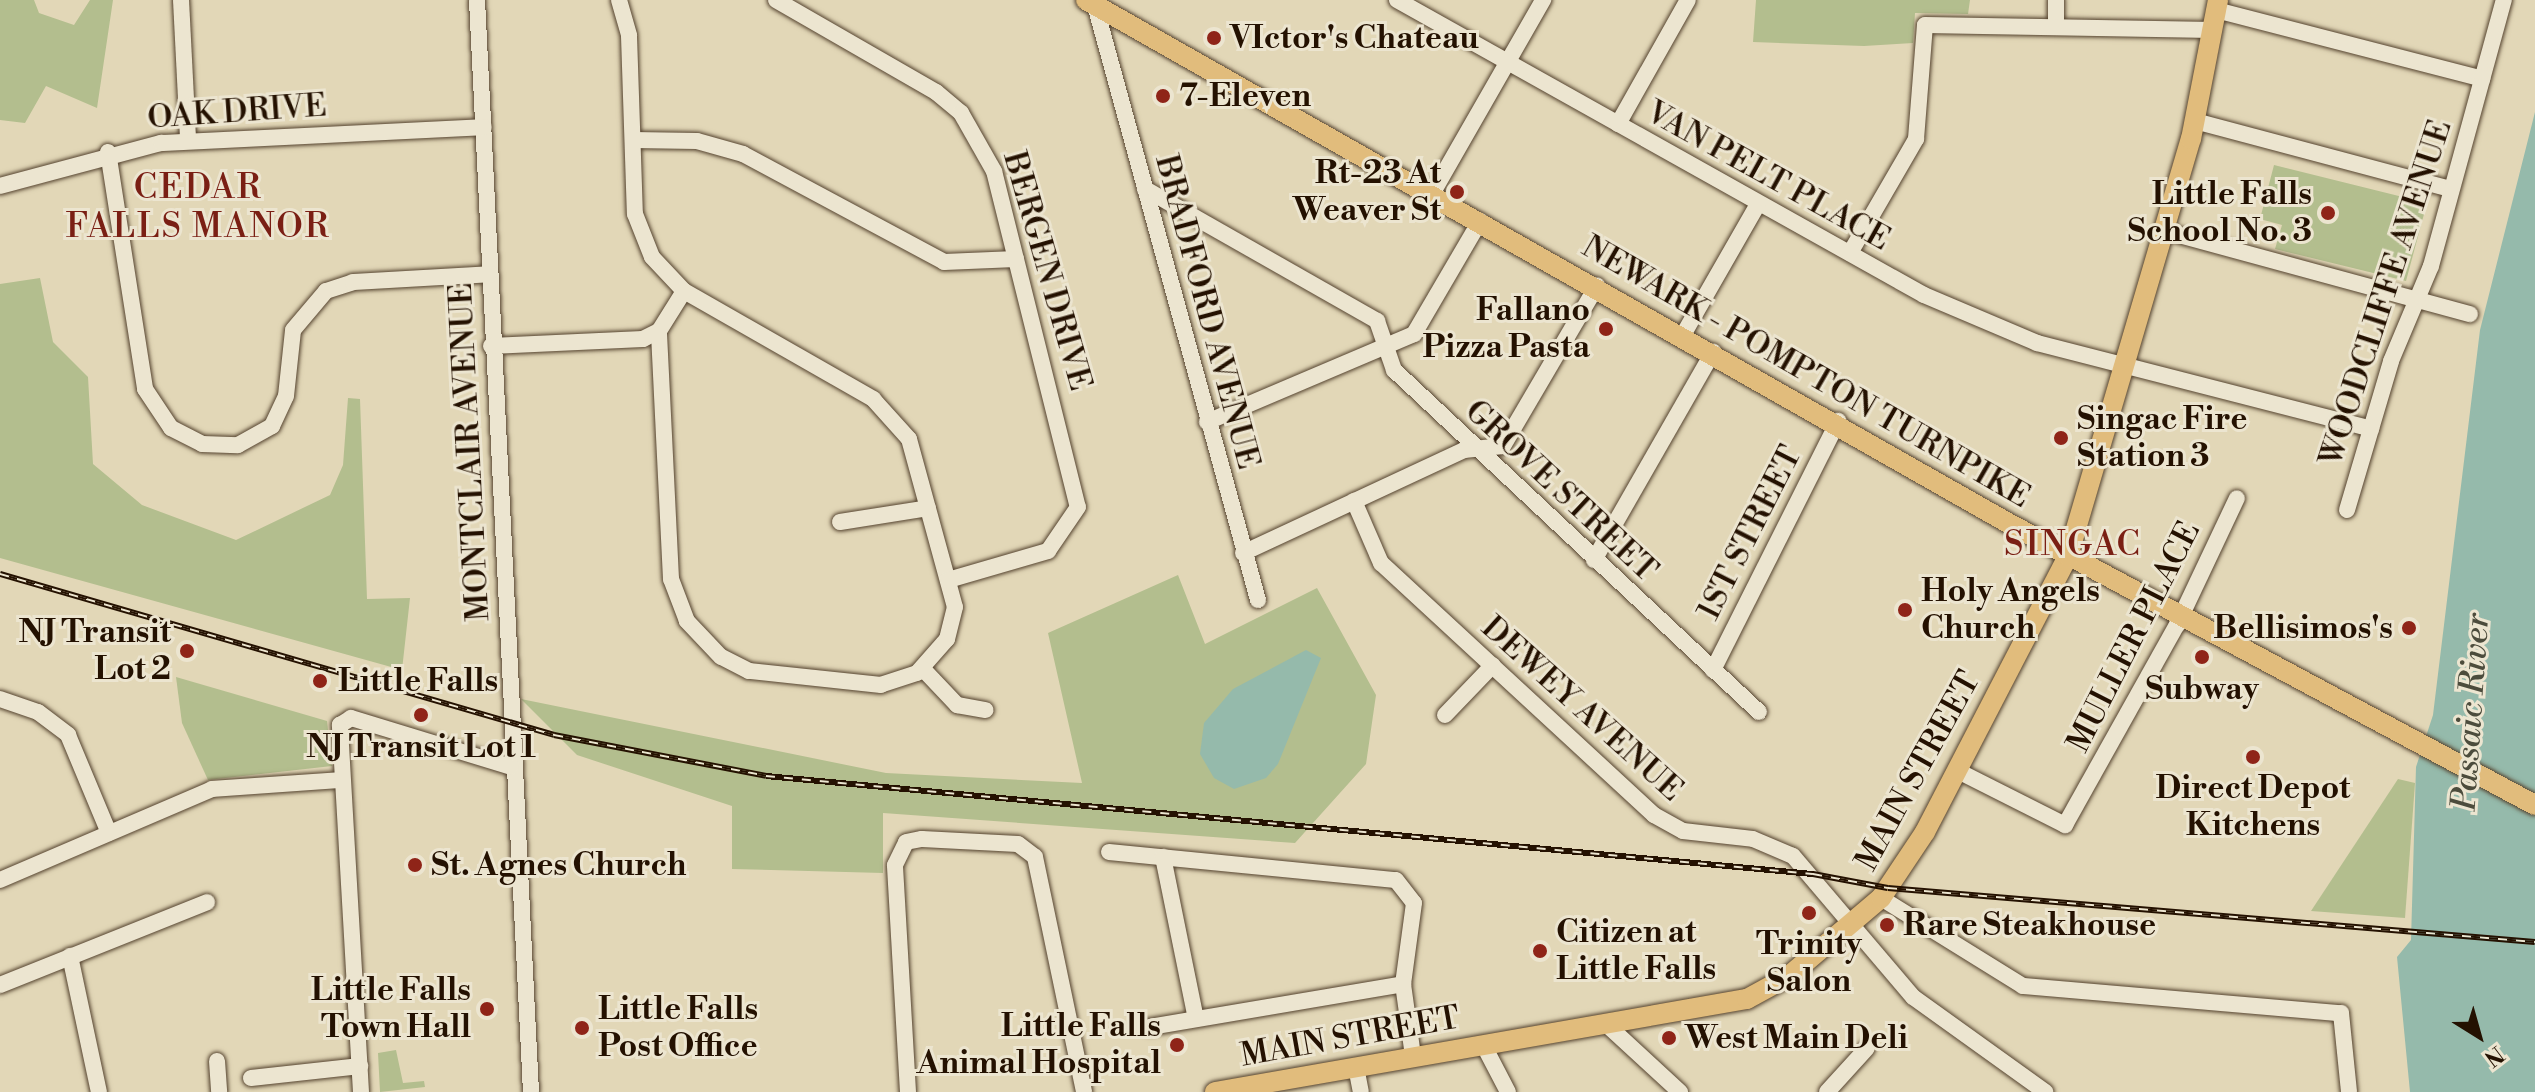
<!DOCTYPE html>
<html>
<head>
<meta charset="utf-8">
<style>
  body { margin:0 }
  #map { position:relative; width:2535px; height:1092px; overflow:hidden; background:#e2d7b7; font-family:"Libre Bodoni",serif }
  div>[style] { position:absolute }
  .green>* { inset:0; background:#b3be8e }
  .water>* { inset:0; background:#95baab }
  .roads { filter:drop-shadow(0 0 2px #54422e) drop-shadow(0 0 2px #54422e) }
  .minor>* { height:16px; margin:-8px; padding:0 8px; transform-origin:8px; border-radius:8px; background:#ece5d0 }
  .major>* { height:20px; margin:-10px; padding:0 10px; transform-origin:10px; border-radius:10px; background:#e1bc7c }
  .rail>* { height:6px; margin-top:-3px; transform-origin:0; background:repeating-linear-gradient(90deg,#ece5d0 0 9px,#241101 0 18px); box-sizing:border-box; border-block:2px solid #241101 }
  .dots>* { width:22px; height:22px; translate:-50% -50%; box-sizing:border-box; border:4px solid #ece5d0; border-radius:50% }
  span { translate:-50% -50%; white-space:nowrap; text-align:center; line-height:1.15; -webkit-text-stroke:6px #ece5d0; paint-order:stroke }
  .poi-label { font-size:32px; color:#241101; font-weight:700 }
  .left { translate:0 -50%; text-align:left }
  .right { translate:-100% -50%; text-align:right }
  .street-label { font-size:32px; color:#241101 }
  .neighbourhood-label { font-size:34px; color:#7a1f14; letter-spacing:2px }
  .water-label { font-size:34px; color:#4c4c3c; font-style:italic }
  .north { position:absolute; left:2439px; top:996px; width:80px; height:80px; -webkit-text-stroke:6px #ece5d0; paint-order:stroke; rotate:143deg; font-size:22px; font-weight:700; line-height:32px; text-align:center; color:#241101 }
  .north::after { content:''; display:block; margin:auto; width:28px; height:36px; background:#241101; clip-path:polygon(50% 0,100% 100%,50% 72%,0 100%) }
</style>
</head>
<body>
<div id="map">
  <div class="green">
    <div style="clip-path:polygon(0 0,34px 0,39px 13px,74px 25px,90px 0,113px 0,97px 108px,46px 86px,25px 123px,0 120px)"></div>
    <div style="clip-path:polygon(1756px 0,1970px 0,1968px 14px,1915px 13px,1913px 43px,1864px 46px,1753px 42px)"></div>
    <div style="clip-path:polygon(2274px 165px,2427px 203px,2406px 281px,2275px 249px,2282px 225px,2260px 219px)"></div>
    <div style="clip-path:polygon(40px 278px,53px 342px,88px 377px,93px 464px,142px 505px,236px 540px,330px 495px,343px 465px,348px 398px,360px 399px,367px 599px,410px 598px,402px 670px,0 558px,0 284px)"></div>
    <div style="clip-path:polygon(1178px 575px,1205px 644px,1317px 588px,1376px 695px,1366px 764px,1295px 843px,883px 813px,883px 873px,732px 869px,732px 806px,577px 755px,521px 699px,886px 773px,1082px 783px,1048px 633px)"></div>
    <div style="clip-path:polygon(176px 677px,327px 721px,332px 766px,208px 780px,182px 723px)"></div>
    <div style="clip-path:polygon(2398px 779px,2415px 783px,2405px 918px,2311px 911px)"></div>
    <div style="clip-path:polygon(396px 1050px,403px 1083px,424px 1081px,425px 1087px,380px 1092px,378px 1053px)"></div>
  </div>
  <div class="water">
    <div style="clip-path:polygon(2535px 112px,2535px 1092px,2410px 1092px,2397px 957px,2411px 940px,2416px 767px,2433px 715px,2480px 330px)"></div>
    <div style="clip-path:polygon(1306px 650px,1321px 658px,1278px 764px,1266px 778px,1234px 789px,1214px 778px,1200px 754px,1204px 723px,1233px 689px)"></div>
  </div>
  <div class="roads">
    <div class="minor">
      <div style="left:181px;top:0;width:140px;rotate:87.1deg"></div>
      <div style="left:477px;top:0;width:1093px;rotate:87.17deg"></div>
      <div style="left:619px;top:0;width:37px;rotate:74deg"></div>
      <div style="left:629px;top:36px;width:178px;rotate:88.1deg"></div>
      <div style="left:635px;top:214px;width:46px;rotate:68.4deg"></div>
      <div style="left:652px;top:257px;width:47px;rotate:46.7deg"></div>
      <div style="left:684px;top:291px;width:218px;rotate:29.7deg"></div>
      <div style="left:873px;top:399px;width:54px;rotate:48deg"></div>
      <div style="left:909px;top:439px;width:174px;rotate:74.7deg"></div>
      <div style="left:955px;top:607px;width:33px;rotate:104deg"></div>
      <div style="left:947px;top:639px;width:45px;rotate:131.4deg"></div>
      <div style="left:917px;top:673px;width:38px;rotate:162deg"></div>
      <div style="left:881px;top:685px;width:133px;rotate:-173.9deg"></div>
      <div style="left:749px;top:671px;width:31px;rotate:-153deg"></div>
      <div style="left:721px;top:657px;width:50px;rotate:-133.4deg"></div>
      <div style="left:687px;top:621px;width:45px;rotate:-110.9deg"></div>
      <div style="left:671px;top:579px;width:248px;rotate:-92.8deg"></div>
      <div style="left:659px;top:331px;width:47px;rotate:-58deg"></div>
      <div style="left:776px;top:0;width:185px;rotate:29.9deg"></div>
      <div style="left:936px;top:92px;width:33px;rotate:40deg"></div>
      <div style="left:961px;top:113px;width:67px;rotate:60.4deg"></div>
      <div style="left:994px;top:171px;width:346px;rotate:76deg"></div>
      <div style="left:1078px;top:507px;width:53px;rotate:124.3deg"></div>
      <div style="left:1048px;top:551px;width:104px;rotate:163.8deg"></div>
      <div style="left:1397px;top:0;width:604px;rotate:29.24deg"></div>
      <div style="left:1924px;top:295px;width:123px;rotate:23deg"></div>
      <div style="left:2037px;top:343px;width:345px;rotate:14.4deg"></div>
      <div style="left:1095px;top:5px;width:617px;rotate:74.68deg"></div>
      <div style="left:2216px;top:10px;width:275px;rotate:14.5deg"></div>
      <div style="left:2056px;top:26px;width:26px;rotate:-90deg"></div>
      <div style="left:2195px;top:121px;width:265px;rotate:14.9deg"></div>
      <div style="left:1618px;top:124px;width:142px;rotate:-60.6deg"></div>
      <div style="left:633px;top:140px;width:64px;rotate:0.9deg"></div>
      <div style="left:697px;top:141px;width:48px;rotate:15.8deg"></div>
      <div style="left:743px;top:154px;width:228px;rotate:28.2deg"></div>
      <div style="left:944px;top:262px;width:72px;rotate:-2.4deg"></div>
      <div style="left:108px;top:152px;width:240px;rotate:81.1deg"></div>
      <div style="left:145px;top:389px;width:47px;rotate:56.3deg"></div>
      <div style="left:171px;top:428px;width:35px;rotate:27deg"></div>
      <div style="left:202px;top:444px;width:36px;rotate:2deg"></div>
      <div style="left:238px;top:445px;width:39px;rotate:-29deg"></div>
      <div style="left:272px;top:426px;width:33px;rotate:-65deg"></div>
      <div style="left:286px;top:396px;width:66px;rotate:-83.9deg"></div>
      <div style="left:293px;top:330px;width:51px;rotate:-49.8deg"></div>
      <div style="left:326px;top:291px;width:28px;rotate:-18deg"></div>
      <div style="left:353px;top:282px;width:137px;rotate:-3.3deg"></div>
      <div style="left:0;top:186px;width:167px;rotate:-15deg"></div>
      <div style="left:161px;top:143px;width:323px;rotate:-2.8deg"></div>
      <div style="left:1145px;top:189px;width:267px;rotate:29.6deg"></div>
      <div style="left:1377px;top:321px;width:52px;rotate:70.9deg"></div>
      <div style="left:1394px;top:370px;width:500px;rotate:43.14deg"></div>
      <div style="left:1432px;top:194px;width:224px;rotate:-60.2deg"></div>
      <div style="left:2164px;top:231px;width:317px;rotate:15.2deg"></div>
      <div style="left:1850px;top:253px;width:132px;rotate:-59.9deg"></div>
      <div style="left:1916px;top:139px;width:114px;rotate:-85.5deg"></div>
      <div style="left:1925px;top:25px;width:288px;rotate:1deg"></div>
      <div style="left:1683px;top:335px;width:151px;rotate:-60.2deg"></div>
      <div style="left:491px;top:346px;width:152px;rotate:-2.6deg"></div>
      <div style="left:643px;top:339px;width:18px;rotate:-27deg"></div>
      <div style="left:1207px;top:422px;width:225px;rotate:-23deg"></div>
      <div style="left:1414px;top:334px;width:131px;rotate:-59.7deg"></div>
      <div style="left:1354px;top:501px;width:68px;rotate:66.5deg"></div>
      <div style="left:1381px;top:563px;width:372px;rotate:42.7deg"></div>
      <div style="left:1654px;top:815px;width:33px;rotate:29deg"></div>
      <div style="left:1683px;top:831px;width:70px;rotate:6.5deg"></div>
      <div style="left:1753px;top:839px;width:43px;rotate:23deg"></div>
      <div style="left:1793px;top:856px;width:185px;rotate:49.6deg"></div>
      <div style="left:1913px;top:997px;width:163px;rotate:35.7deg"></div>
      <div style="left:2347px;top:510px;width:155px;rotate:-73.5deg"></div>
      <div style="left:2391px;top:361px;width:103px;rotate:-67.2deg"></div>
      <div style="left:2431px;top:266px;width:276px;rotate:-74.7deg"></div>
      <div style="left:840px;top:522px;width:89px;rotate:-9deg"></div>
      <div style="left:1243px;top:553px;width:244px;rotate:-25deg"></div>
      <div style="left:1464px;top:450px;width:39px;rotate:-6deg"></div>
      <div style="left:1503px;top:446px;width:186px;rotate:-59.6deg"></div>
      <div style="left:1594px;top:560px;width:240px;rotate:-60.2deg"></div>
      <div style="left:923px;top:669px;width:50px;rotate:46.6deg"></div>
      <div style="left:957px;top:705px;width:29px;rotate:10deg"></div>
      <div style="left:1713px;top:670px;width:279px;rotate:-63.3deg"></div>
      <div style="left:0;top:699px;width:40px;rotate:18.9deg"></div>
      <div style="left:38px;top:712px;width:38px;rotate:37deg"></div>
      <div style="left:68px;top:735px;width:106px;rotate:67.3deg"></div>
      <div style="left:1445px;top:715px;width:69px;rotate:-46.2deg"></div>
      <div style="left:1958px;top:771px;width:120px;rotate:26.8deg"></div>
      <div style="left:2065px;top:825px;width:229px;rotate:-60.8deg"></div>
      <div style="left:2177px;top:625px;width:140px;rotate:-64.7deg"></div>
      <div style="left:1109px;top:852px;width:288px;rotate:5.6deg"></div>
      <div style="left:1396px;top:880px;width:29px;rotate:52deg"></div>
      <div style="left:1414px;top:903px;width:82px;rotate:97.7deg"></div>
      <div style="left:1403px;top:984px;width:73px;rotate:82.1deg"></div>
      <div style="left:1163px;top:857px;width:165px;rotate:78.5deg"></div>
      <div style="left:0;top:880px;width:231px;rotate:-23.2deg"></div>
      <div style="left:212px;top:789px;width:130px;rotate:-4deg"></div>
      <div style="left:1881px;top:898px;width:167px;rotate:31.8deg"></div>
      <div style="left:2023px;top:986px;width:319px;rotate:4.9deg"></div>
      <div style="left:2341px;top:1013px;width:79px;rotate:84.2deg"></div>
      <div style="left:70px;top:956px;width:139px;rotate:78deg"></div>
      <div style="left:0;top:985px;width:223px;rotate:-21.8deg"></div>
      <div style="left:1605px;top:1023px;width:102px;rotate:42.6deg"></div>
      <div style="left:1150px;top:1027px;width:257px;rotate:-9.6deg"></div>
      <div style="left:1483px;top:1044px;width:54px;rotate:62.5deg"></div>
      <div style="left:217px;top:1061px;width:31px;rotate:86deg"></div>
      <div style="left:1356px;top:1067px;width:25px;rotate:79deg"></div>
      <div style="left:251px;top:1078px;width:110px;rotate:-6.3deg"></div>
      <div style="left:361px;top:1092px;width:368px;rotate:-93.3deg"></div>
      <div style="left:340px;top:725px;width:13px;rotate:-32deg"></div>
      <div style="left:351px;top:718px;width:167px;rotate:17deg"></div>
      <div style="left:908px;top:1092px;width:227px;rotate:-93.3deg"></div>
      <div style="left:895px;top:865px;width:25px;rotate:-64deg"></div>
      <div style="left:906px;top:842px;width:16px;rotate:-11deg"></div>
      <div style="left:922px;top:839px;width:96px;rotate:3deg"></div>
      <div style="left:1018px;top:844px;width:21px;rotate:37deg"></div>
      <div style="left:1035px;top:857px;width:240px;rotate:78.2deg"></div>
      <div style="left:1827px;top:1092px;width:59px;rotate:-47.7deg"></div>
    </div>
    <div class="major">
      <div style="left:1086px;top:0;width:1062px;rotate:29.56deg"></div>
      <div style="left:2010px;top:524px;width:595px;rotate:28.16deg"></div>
      <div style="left:1215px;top:1092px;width:540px;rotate:-9.92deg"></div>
      <div style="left:1747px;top:999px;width:48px;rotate:-28.7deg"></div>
      <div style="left:1789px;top:976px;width:121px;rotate:-40.3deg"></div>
      <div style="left:1881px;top:898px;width:79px;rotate:-56.3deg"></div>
      <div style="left:1925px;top:832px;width:311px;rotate:-62.6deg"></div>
      <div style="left:2068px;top:556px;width:435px;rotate:-73.6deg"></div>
      <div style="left:2191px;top:139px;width:142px;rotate:-79deg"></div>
    </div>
  </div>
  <div class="rail">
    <div style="left:0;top:574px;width:577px;rotate:16.2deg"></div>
    <div style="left:554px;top:735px;width:216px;rotate:10.9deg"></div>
    <div style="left:766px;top:776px;width:1052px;rotate:5.35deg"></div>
    <div style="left:1813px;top:874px;width:76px;rotate:10.6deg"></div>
    <div style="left:1888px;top:888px;width:649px;rotate:4.77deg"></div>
  </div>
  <div class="dots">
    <div style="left:1214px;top:38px;background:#8f2418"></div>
    <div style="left:1163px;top:96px;background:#8f2418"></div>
    <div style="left:1457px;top:192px;background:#8f2418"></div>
    <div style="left:2328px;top:213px;background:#8f2418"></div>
    <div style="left:1606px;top:329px;background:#8f2418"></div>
    <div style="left:2061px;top:438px;background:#8f2418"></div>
    <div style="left:1905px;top:610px;background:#8f2418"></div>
    <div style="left:2409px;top:628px;background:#8f2418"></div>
    <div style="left:187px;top:651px;background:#8f2418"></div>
    <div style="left:2202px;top:657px;background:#8f2418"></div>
    <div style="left:320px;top:681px;background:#8f2418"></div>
    <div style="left:421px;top:715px;background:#8f2418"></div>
    <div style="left:2253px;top:757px;background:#8f2418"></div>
    <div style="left:415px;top:865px;background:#8f2418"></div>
    <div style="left:1809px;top:913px;background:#8f2418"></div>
    <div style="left:1887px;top:925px;background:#8f2418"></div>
    <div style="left:1540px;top:951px;background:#8f2418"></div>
    <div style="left:487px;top:1009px;background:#8f2418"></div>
    <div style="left:582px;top:1028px;background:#8f2418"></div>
    <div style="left:1669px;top:1038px;background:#8f2418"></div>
    <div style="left:1177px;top:1045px;background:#8f2418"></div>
  </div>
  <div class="poi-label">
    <span class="left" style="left:1230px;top:38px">VIctor's Chateau</span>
    <span class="left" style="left:1179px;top:96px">7-Eleven</span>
    <span class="right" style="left:1441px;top:192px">Rt-23 At<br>Weaver St</span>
    <span class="right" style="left:2312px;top:213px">Little Falls<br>School No. 3</span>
    <span class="right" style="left:1590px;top:329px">Fallano<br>Pizza Pasta</span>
    <span class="left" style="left:2077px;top:438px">Singac Fire<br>Station 3</span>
    <span class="left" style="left:1921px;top:610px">Holy Angels<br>Church</span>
    <span class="right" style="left:2393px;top:628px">Bellisimos's</span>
    <span class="right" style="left:171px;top:651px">NJ Transit<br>Lot 2</span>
    <span class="left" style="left:338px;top:681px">Little Falls</span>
    <span style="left:2202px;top:689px">Subway</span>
    <span style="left:421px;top:747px">NJ Transit Lot 1</span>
    <span style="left:2253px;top:807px">Direct Depot<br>Kitchens</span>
    <span class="left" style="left:431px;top:865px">St. Agnes Church</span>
    <span class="left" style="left:1903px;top:925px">Rare Steakhouse</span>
    <span class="left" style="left:1556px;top:951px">Citizen at<br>Little Falls</span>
    <span style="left:1809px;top:963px">Trinity<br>Salon</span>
    <span class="right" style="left:471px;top:1009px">Little Falls<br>Town Hall</span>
    <span class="left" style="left:598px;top:1028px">Little Falls<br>Post Office</span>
    <span class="right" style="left:1161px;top:1045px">Little Falls<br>Animal Hospital</span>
    <span class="left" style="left:1685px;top:1038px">West Main Deli</span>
  </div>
  <div class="street-label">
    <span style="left:237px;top:112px;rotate:-4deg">OAK DRIVE</span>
    <span style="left:1768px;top:176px;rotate:29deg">VAN PELT PLACE</span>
    <span style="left:1047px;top:271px;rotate:74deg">BERGEN DRIVE</span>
    <span style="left:2386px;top:293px;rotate:-72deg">WOODCLIFFE AVENUE</span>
    <span style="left:1207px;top:312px;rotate:75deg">BRADFORD AVENUE</span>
    <span style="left:1806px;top:372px;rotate:30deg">NEWARK - POMPTON TURNPIKE</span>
    <span style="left:470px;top:452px;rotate:-93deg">MONTCLAIR AVENUE</span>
    <span style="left:1561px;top:491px;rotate:43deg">GROVE STREET</span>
    <span style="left:1750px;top:533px;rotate:-63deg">1ST STREET</span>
    <span style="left:2134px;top:637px;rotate:-63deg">MULLER PLACE</span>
    <span style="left:1582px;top:709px;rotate:42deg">DEWEY AVENUE</span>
    <span style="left:1918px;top:771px;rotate:-61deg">MAIN STREET</span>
    <span style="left:1350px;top:1037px;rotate:-10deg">MAIN STREET</span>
  </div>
  <div class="neighbourhood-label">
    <span style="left:198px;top:208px">CEDAR<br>FALLS MANOR</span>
    <span style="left:2073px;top:546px">SINGAC</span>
  </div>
  <div class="water-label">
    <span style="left:2472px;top:712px;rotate:-86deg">Passaic River</span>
  </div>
  <div class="north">N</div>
</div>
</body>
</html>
